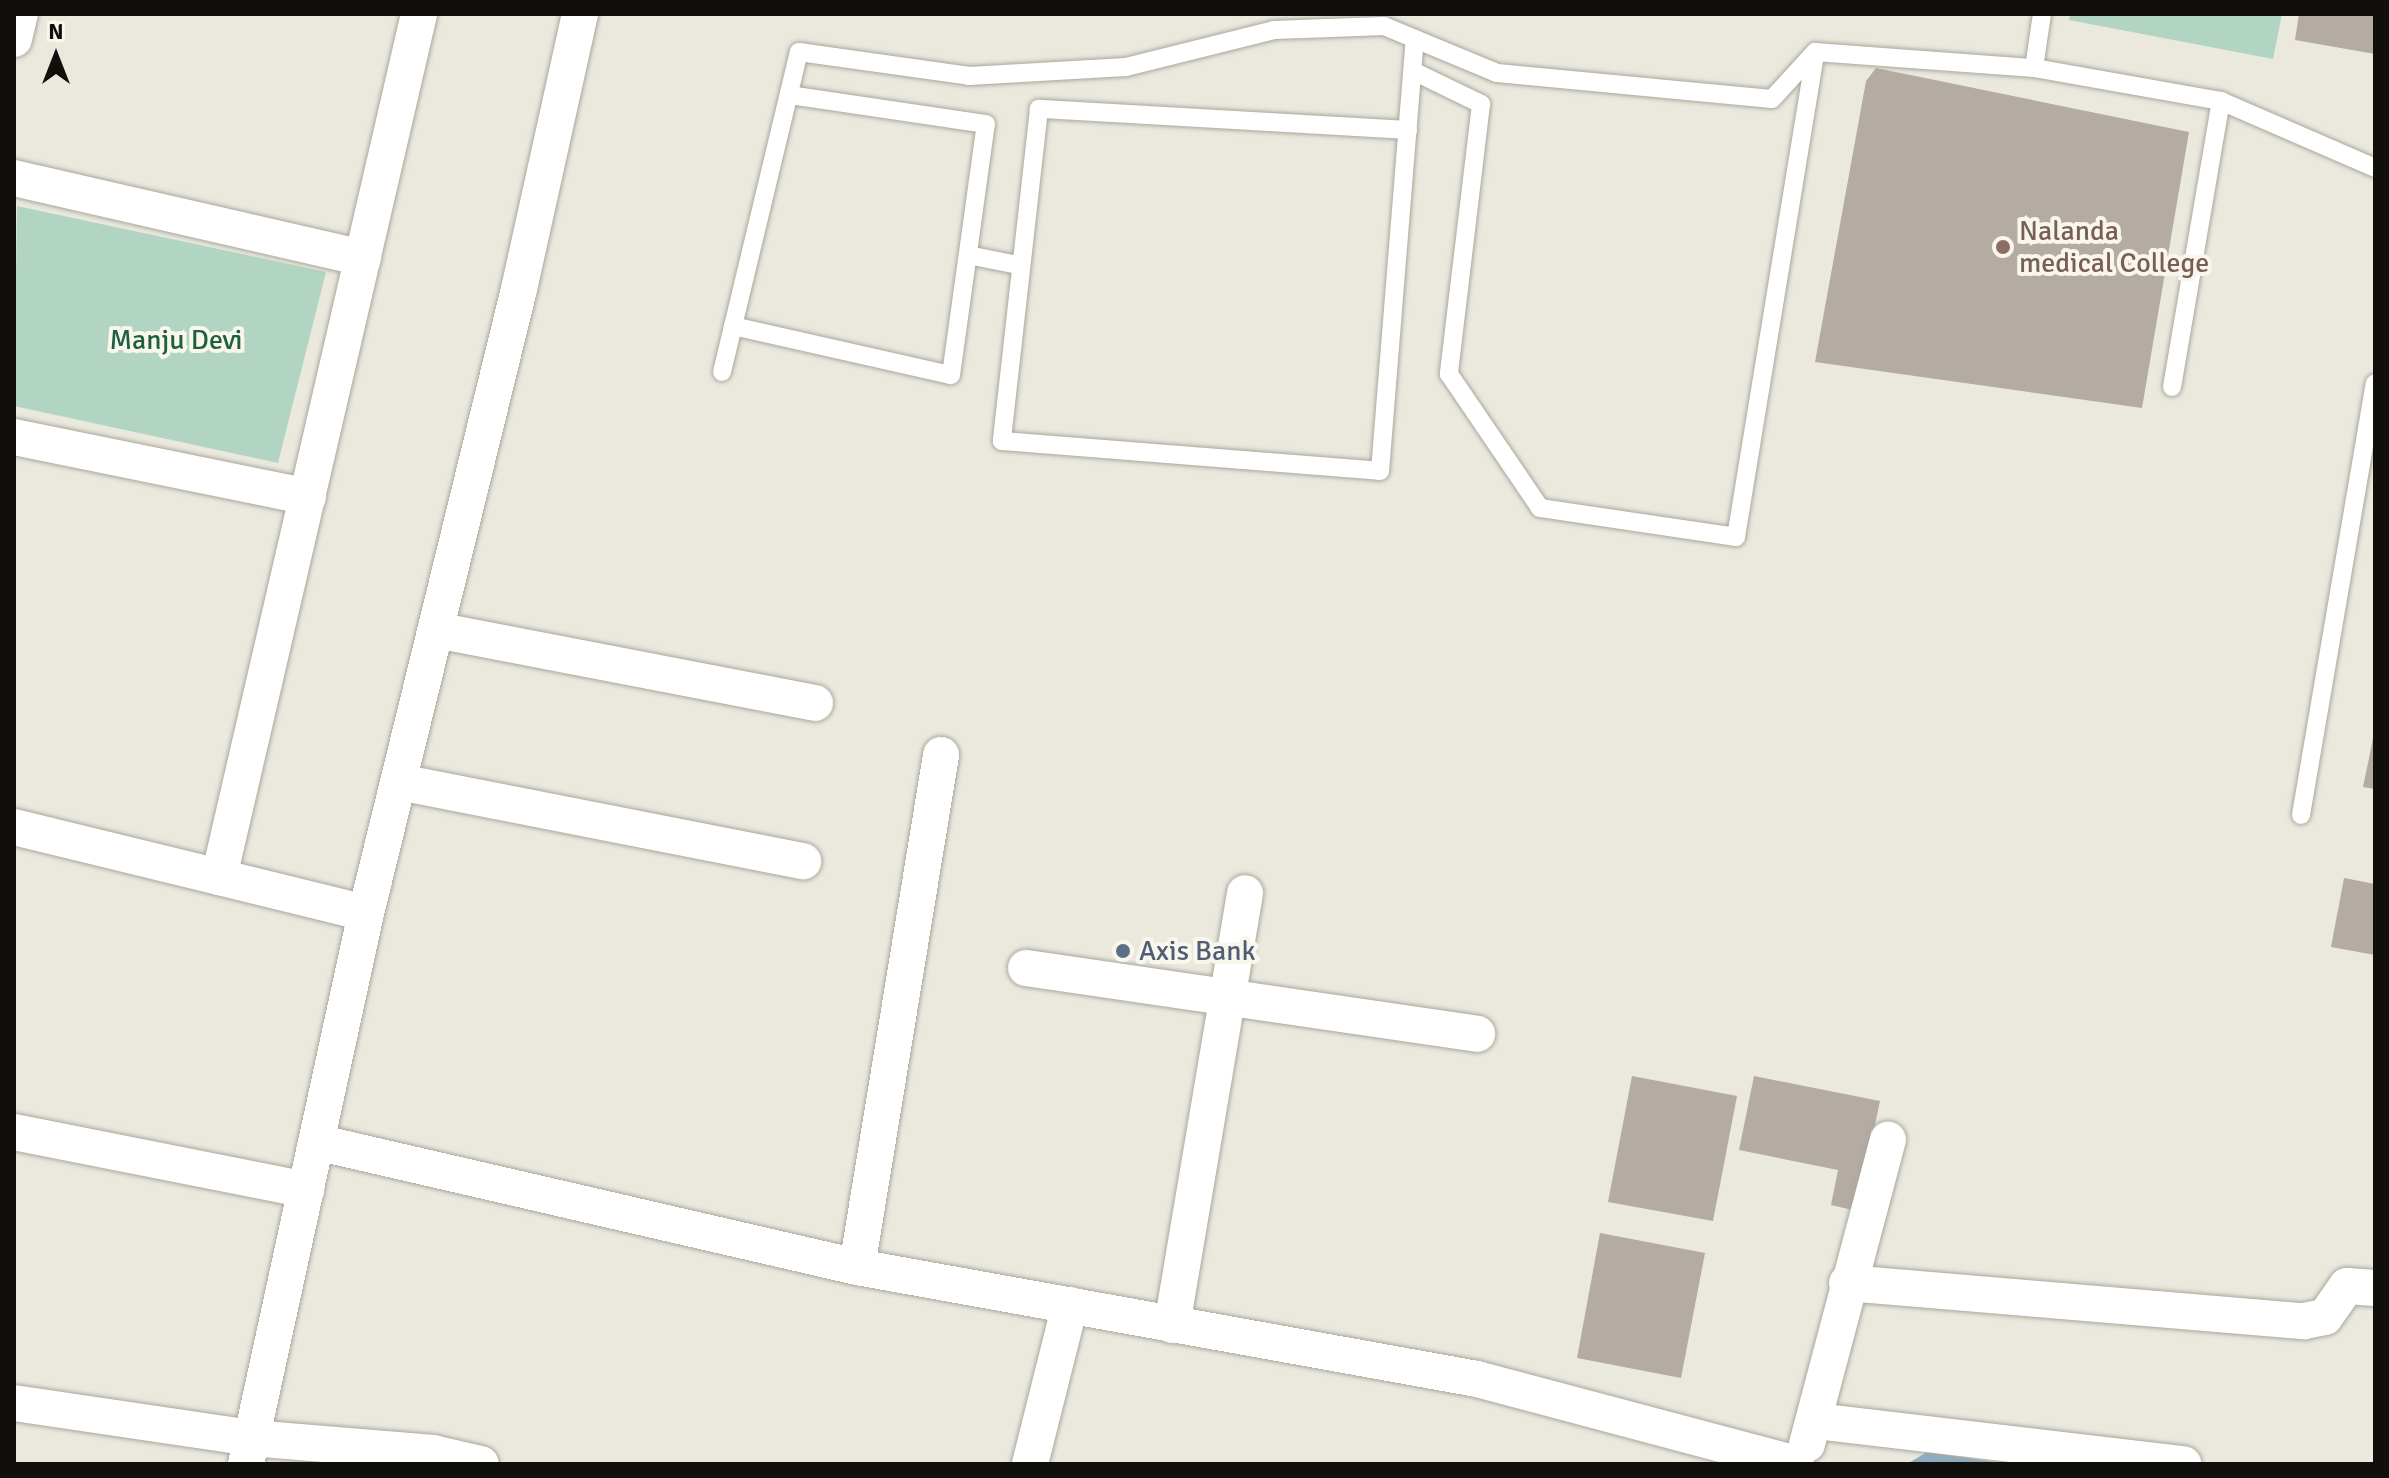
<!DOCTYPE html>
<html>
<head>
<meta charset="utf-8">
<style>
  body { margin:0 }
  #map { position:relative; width:2389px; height:1478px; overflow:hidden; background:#ebe9de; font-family:Signika,sans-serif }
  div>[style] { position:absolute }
  .green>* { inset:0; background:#b1d5c2 }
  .water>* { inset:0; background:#8cadc4 }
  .building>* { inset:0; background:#b4aba3 }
  .roads { filter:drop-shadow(0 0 2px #a9a79c) drop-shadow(0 0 2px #a9a79c) }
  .service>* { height:18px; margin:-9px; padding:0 9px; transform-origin:9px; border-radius:9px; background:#fff }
  .minor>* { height:36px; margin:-18px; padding:0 18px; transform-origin:18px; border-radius:18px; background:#fff }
  .dots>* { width:22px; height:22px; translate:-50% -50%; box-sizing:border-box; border:4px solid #f9f6eb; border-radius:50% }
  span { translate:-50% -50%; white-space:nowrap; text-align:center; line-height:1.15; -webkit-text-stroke:8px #f9f6eb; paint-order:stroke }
  .education-label { font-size:28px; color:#785e54 }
  .left { translate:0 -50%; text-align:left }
  .park-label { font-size:28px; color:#1e5f44 }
  .service-label { font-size:28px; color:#4e5e75 }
  .frame { position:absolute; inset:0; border:16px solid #100f0c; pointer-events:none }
  .north { position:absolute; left:16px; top:16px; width:80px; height:80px; -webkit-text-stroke:6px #f9f6eb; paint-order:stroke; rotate:0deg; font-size:22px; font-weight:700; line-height:32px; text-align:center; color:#100f0c }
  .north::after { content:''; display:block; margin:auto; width:28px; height:36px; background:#100f0c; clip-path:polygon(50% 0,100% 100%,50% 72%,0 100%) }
</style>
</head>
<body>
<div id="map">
  <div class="green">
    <div style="clip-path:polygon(2070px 14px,2282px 14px,2273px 59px,2069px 20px)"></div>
    <div style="clip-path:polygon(17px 206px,326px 272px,278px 463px,14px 406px)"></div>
  </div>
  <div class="water">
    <div style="clip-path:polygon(1927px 1452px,2008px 1464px,1907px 1464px)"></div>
  </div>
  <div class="building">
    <div style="clip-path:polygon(2299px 14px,2375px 14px,2375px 54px,2295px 40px)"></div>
    <div style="clip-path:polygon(1876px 68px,2189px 132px,2142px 408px,1815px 362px,1866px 81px)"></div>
    <div style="clip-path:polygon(2375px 729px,2375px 789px,2363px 787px)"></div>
    <div style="clip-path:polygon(2344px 878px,2375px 884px,2375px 955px,2331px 947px)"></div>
    <div style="clip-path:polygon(1632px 1076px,1737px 1096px,1713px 1221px,1608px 1202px)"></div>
    <div style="clip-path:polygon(1754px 1076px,1880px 1101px,1857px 1211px,1831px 1205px,1838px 1170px,1739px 1150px)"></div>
    <div style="clip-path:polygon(1600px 1233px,1705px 1253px,1681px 1378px,1577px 1358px)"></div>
  </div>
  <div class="roads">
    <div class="service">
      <div style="left:1815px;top:52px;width:220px;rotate:4.2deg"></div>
      <div style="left:2034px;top:68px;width:55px;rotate:-81.6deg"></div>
      <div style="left:2034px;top:68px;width:190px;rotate:10deg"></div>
      <div style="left:2221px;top:101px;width:168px;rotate:23.5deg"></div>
      <div style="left:1413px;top:71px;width:76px;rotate:25.9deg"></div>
      <div style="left:1481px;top:104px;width:272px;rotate:96.8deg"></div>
      <div style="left:1449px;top:374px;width:162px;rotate:55.8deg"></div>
      <div style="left:1540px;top:508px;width:198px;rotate:8.4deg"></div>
      <div style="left:1736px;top:537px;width:491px;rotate:-80.7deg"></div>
      <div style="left:1408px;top:130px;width:370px;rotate:-176.7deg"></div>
      <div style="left:1039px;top:109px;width:334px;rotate:96.4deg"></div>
      <div style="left:1002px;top:441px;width:379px;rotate:4.5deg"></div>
      <div style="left:1380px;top:471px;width:433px;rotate:-85.4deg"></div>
      <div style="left:968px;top:255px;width:51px;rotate:11.3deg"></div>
      <div style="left:733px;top:326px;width:223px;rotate:12.7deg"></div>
      <div style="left:951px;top:375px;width:253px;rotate:-82.1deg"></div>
      <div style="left:986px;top:124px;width:199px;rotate:-171.6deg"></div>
      <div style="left:722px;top:372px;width:329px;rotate:-76.5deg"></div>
      <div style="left:799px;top:52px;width:172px;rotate:8deg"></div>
      <div style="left:969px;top:76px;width:157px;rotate:-3.3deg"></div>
      <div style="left:1126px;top:67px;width:153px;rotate:-14deg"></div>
      <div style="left:1274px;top:30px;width:110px;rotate:-2.1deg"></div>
      <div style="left:1384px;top:26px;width:122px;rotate:22.6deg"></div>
      <div style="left:1497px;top:73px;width:276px;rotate:5.4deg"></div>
      <div style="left:1772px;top:99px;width:64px;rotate:-47.5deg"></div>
      <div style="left:2172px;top:387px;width:290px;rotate:-80.3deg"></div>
      <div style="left:2301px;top:815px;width:438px;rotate:-80.3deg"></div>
    </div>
    <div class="minor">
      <div style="left:14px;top:39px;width:26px;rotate:-77deg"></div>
      <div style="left:14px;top:178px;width:358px;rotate:12.9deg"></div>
      <div style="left:14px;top:437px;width:300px;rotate:11.5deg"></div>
      <div style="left:436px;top:630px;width:386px;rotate:10.9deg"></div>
      <div style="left:399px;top:782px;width:412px;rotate:11.1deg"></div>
      <div style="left:14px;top:827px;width:211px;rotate:13.7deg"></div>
      <div style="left:219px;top:877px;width:886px;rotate:-76.95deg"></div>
      <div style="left:219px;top:877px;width:151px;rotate:13.8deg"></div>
      <div style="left:366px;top:913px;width:564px;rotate:102.29deg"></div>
      <div style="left:366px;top:913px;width:642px;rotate:-76.22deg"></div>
      <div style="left:519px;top:289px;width:282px;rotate:-77.5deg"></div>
      <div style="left:1026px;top:968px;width:456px;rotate:8.3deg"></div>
      <div style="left:14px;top:1132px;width:298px;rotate:11.2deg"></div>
      <div style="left:316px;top:1142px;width:555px;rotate:13.01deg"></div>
      <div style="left:857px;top:1267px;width:630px;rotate:10.24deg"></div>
      <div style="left:1477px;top:1379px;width:330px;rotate:14.9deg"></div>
      <div style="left:857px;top:1267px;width:519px;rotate:-80.68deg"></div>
      <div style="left:1847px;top:1283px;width:459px;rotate:4.8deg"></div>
      <div style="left:2304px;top:1321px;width:21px;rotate:-11deg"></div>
      <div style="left:2325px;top:1317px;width:38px;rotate:-55deg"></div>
      <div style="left:2347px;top:1286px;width:28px;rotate:4deg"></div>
      <div style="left:1172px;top:1325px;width:438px;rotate:-80.4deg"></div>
      <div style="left:14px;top:1403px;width:240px;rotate:8.4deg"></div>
      <div style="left:251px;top:1438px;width:183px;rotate:4.7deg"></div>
      <div style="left:433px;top:1453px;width:49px;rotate:12.9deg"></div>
      <div style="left:1816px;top:1421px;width:370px;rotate:6.7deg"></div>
      <div style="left:1807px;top:1444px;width:315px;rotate:-75.1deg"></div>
      <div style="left:1030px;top:1464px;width:164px;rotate:-75.9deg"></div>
    </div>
  </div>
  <div class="dots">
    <div style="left:2003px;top:247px;background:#8d6e63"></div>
    <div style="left:1123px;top:951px;background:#5c6f8a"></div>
  </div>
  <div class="education-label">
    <span class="left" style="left:2019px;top:247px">Nalanda<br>medical College</span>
  </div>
  <div class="park-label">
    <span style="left:176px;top:340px">Manju Devi</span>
  </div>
  <div class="service-label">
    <span class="left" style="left:1139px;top:951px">Axis Bank</span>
  </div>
  <div class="frame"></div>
  <div class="north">N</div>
</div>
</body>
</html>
